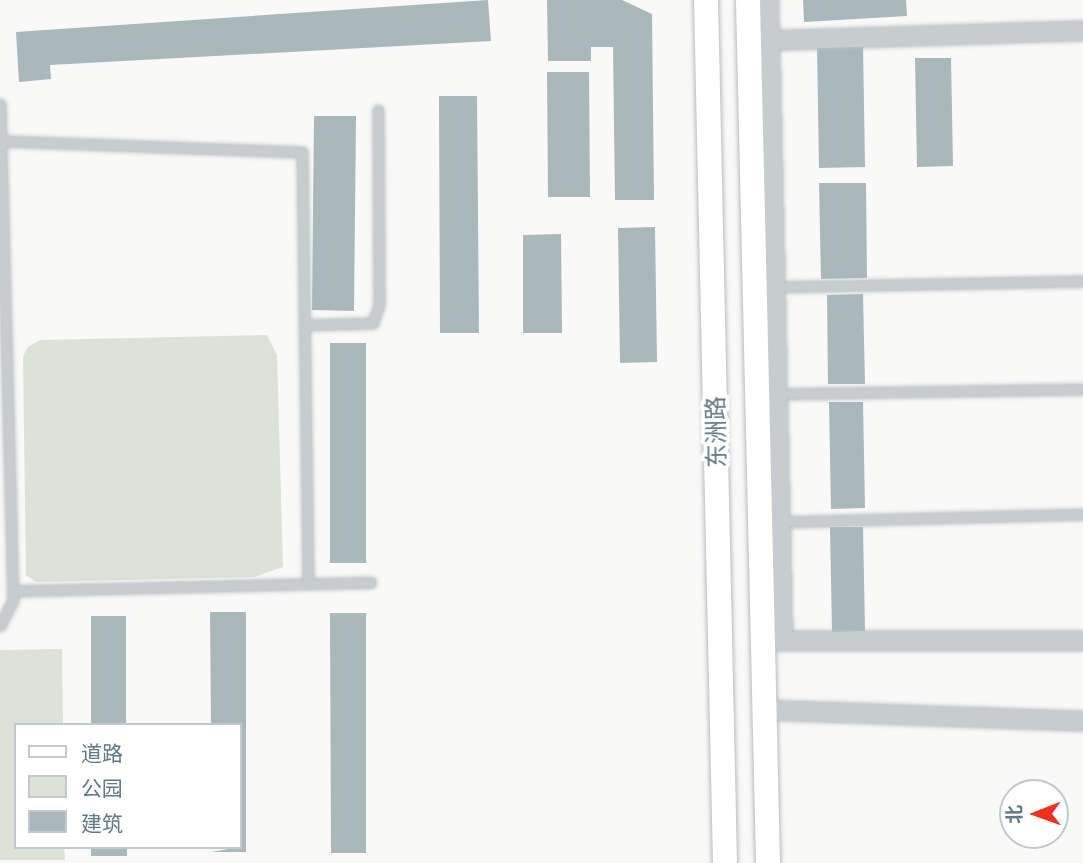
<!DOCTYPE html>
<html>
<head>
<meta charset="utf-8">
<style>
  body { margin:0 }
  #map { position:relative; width:1083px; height:863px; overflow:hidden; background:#f9f9f7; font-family:Inter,"Noto Sans SC",sans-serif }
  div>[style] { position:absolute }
  .green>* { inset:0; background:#dce2d7 }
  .building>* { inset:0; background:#aab7bb }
  .roads { filter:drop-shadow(0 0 2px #b6bec2) drop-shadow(0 0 2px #b6bec2) }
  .lane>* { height:9px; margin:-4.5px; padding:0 4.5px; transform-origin:4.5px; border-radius:4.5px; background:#c7cccf }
  .street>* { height:18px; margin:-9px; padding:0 9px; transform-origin:9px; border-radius:9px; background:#c7cccf }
  .secondary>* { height:24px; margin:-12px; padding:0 12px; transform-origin:12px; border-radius:12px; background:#fff }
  span { translate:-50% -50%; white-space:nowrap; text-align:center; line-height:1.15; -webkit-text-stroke:7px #fff; paint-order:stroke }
  .street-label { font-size:24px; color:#627a84 }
  .legend { position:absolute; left:14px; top:723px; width:228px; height:126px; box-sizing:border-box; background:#fff; border:2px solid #c0cace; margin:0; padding:9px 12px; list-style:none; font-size:21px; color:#627a84 }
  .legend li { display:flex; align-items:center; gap:14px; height:35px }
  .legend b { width:35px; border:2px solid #c0cace }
  .north { position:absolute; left:999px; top:779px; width:70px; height:70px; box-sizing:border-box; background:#fff; border:2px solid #c0cace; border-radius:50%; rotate:269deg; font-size:19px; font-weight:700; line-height:28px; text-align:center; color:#627a84 }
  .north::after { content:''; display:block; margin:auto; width:24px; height:32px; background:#f03020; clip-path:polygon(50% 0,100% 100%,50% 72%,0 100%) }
</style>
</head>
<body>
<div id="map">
  <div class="green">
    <div style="clip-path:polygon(267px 335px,277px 355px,283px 567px,254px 577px,36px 582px,26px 575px,23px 356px,28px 347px,40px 340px)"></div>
    <div style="clip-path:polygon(62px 649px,63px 725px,16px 725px,16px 847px,64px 847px,65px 860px,0 860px,0 650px)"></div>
  </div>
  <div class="building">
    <div style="clip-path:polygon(488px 0,491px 41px,50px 65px,51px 79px,19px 82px,16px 32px)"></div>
    <div style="clip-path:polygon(547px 0,622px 0,652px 14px,654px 200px,615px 200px,613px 47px,591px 47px,591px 61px,548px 61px)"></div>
    <div style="clip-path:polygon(803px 0,906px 0,907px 16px,804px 22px)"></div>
    <div style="clip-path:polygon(863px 45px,865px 167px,819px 168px,817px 46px)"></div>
    <div style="clip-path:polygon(915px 58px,951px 58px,953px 166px,917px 167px)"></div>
    <div style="clip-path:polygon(547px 72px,589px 72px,590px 197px,548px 197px)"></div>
    <div style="clip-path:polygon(439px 96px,477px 96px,479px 333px,440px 333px)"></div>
    <div style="clip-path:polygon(314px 116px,356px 116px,354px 311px,312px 310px)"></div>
    <div style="clip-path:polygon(819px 183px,866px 183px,867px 278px,821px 279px)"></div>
    <div style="clip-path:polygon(655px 227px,657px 362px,620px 363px,618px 228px)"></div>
    <div style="clip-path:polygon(561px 234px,562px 333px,523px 333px,523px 235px)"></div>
    <div style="clip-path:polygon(863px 294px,865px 384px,828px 384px,827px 295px)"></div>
    <div style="clip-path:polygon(330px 343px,366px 343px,366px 563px,330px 563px)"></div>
    <div style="clip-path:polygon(829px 402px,863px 402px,865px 508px,831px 509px)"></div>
    <div style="clip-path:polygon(830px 527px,863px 527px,865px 631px,832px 632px)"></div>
    <div style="clip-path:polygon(210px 612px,246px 612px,246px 852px,211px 852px,240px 847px,240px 725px,211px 725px)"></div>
    <div style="clip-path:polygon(330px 613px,366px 613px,366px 853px,331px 853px)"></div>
    <div style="clip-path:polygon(91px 616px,126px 616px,126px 725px,91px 725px)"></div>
    <div style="clip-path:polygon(91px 847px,127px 847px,127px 856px,91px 856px)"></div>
  </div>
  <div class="roads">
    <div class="lane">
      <div style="left:0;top:104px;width:496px;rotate:88.5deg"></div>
      <div style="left:13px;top:600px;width:29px;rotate:117deg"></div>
      <div style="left:0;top:141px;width:302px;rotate:2.1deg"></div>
      <div style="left:302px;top:152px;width:431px;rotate:89.2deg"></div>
      <div style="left:775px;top:287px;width:308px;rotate:-1.1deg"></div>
      <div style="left:304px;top:325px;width:69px;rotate:-1.7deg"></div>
      <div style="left:373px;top:323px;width:19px;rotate:-72deg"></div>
      <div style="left:379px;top:305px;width:195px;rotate:-90.3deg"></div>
      <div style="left:777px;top:394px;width:306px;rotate:-0.9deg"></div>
      <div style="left:780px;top:522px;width:303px;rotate:-1.5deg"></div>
      <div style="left:13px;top:591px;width:358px;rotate:-1.4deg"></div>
    </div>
    <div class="street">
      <div style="left:769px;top:0;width:641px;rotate:88.75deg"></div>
      <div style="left:760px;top:41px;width:323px;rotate:-1.8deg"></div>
      <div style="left:773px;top:641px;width:310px"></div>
      <div style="left:764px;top:710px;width:319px;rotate:2deg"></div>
    </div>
    <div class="secondary">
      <div style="left:706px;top:0;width:863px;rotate:88.74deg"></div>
      <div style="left:748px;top:0;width:863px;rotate:88.67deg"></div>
    </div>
  </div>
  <div class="street-label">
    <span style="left:716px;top:432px;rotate:-91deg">东洲路</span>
  </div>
  <ul class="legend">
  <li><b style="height:9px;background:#fff"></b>道路</li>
  <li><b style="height:19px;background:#dce2d7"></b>公园</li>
  <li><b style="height:19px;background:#aab7bb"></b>建筑</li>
  </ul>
  <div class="north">北</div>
</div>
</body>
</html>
